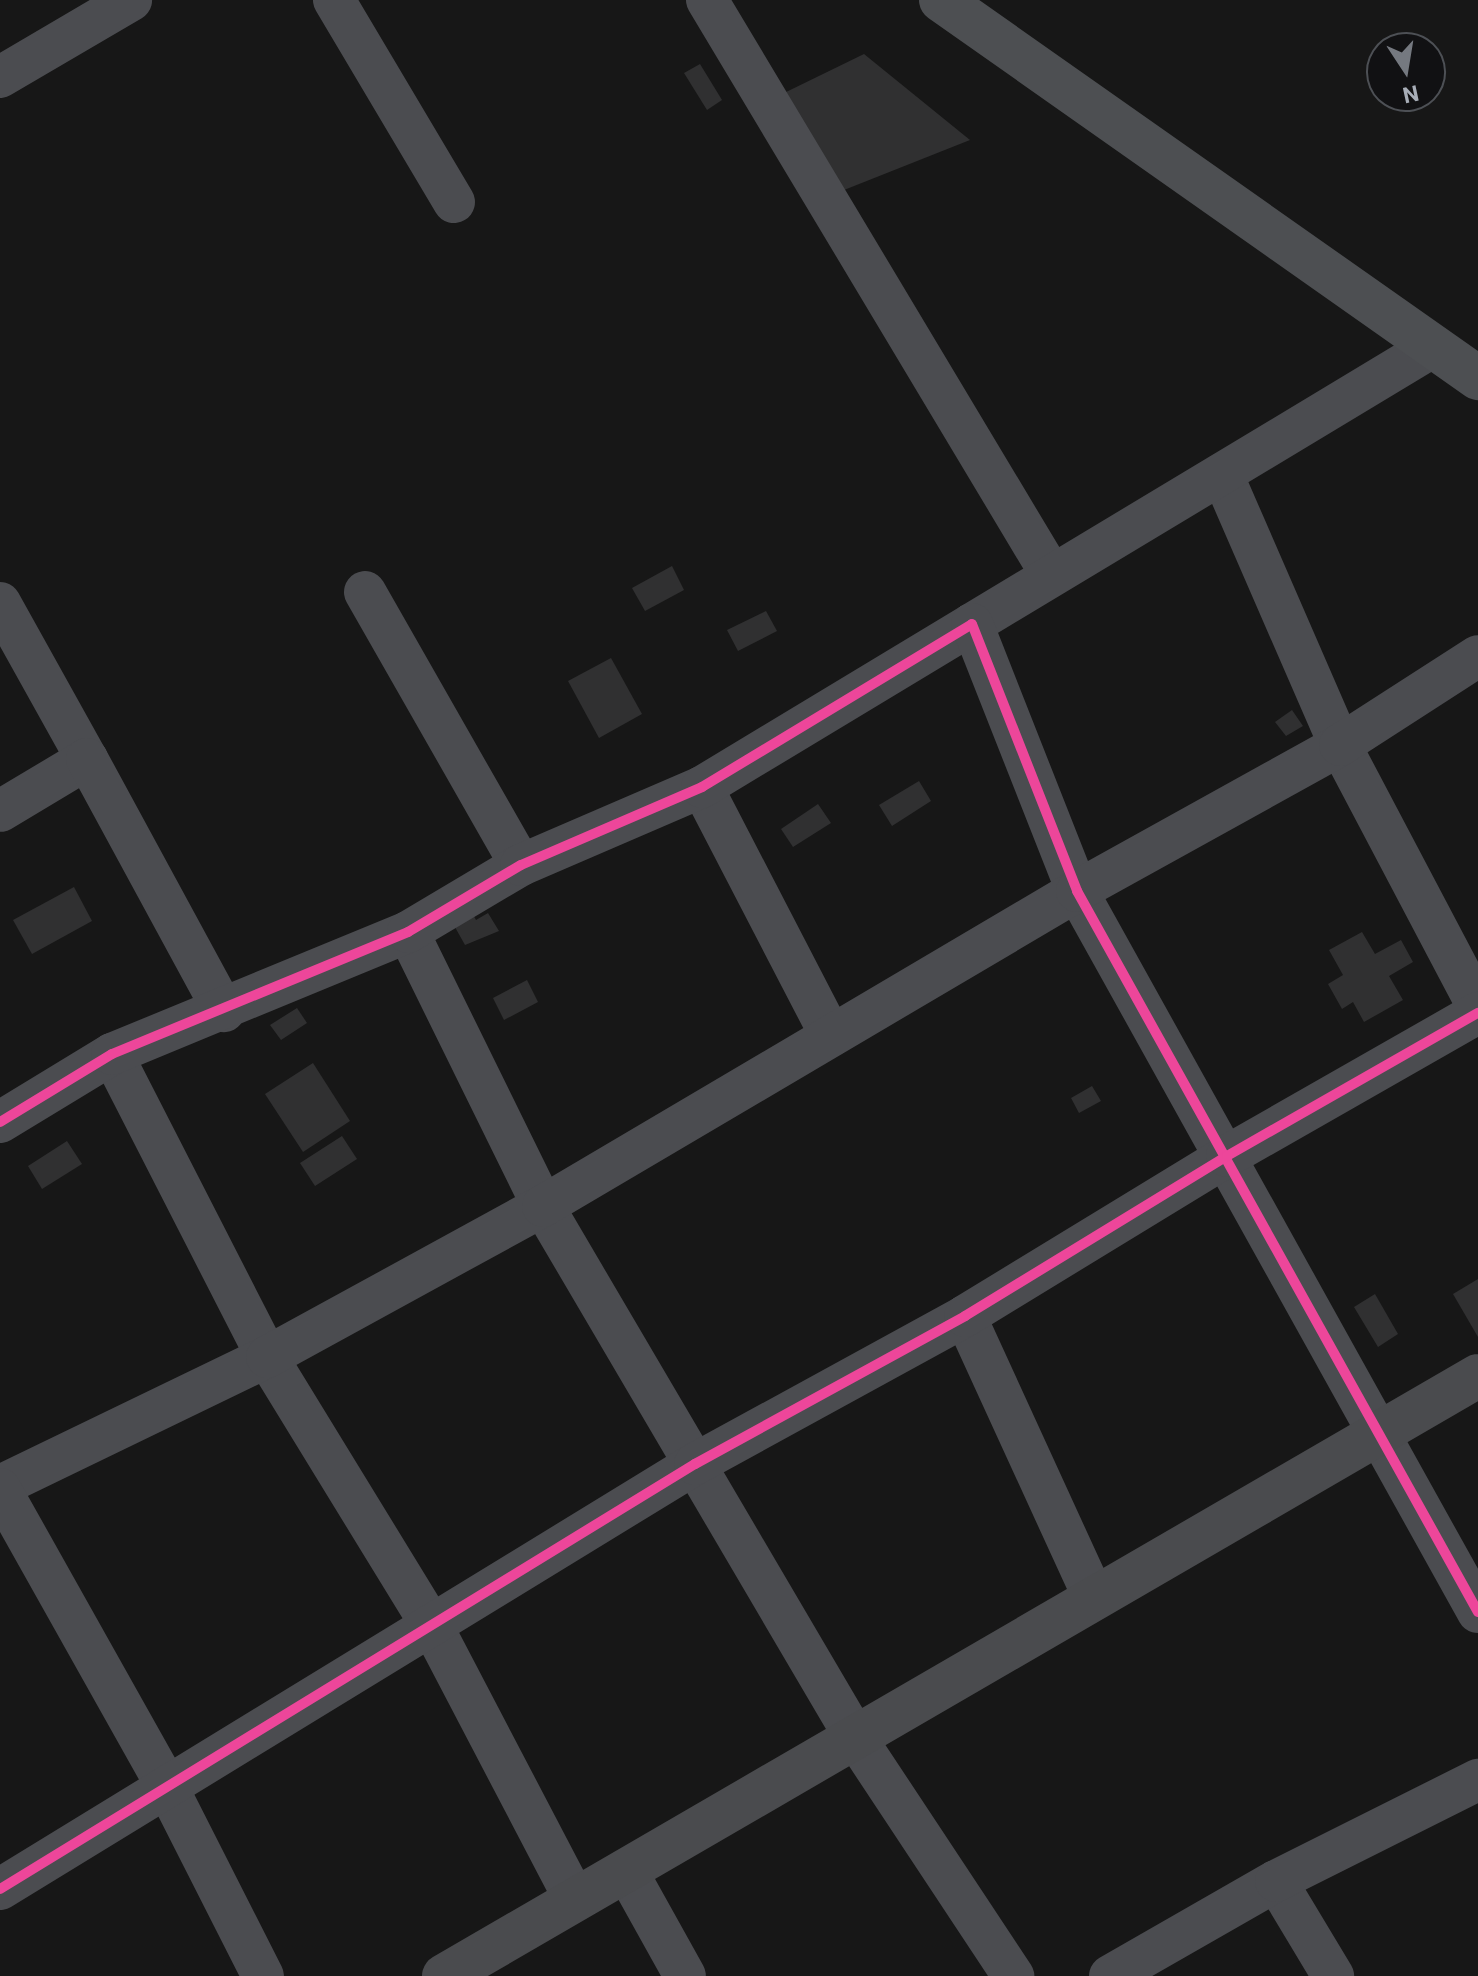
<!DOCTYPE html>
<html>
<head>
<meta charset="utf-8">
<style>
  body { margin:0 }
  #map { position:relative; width:1478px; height:1976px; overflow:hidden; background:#171717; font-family:Roboto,sans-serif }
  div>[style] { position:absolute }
  .building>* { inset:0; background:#303031 }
  .street>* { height:42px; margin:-21px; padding:0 21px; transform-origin:21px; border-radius:21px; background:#4b4c50 }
  .secondary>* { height:44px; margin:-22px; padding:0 22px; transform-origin:22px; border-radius:22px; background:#4a4b4e }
  .primary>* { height:44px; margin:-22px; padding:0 22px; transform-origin:22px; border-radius:22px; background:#4d4f52 }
  .cycleway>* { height:10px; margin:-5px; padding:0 5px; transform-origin:5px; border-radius:5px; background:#ed469a }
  span { translate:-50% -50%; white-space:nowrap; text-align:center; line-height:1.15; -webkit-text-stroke:8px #111113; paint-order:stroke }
  .north { position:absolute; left:1366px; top:32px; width:80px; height:80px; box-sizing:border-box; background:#111113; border:2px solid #4d5055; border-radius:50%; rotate:168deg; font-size:22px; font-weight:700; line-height:32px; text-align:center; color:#a8aeb8 }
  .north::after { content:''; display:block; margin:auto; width:28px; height:36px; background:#757980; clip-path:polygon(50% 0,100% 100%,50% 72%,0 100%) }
</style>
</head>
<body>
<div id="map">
  <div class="building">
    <div style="clip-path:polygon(864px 54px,970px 140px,839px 192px,782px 94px)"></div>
    <div style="clip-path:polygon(700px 64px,722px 100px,707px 110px,684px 73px)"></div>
    <div style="clip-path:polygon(672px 566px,684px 590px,645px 611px,632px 588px)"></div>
    <div style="clip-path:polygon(766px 611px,777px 631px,738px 651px,727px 630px)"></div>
    <div style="clip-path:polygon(611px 658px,642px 714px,599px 738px,568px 681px)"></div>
    <div style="clip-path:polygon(1292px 710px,1303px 726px,1286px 736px,1275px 722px)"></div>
    <div style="clip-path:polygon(919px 781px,931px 801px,892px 826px,879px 805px)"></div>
    <div style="clip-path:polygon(818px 804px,831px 823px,793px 847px,781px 829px)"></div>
    <div style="clip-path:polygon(74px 887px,92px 921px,32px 954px,13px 920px)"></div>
    <div style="clip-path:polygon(470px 909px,476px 920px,488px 913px,499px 931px,465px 945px,451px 920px)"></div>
    <div style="clip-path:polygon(1362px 932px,1375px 954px,1401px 940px,1413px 962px,1389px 976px,1403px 1000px,1364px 1022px,1353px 1002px,1342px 1009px,1328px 984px,1343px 975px,1329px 950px)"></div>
    <div style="clip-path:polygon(527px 980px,538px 1002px,504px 1020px,493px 998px)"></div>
    <div style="clip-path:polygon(297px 1008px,307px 1023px,281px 1040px,270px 1025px)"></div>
    <div style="clip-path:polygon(313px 1063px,350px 1121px,303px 1152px,265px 1094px)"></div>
    <div style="clip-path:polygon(1092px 1086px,1101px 1101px,1079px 1113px,1071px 1098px)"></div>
    <div style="clip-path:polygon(342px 1136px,357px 1159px,315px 1186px,300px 1163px)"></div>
    <div style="clip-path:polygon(67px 1141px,82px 1164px,42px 1189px,28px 1166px)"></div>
    <div style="clip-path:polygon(1478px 1279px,1478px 1337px,1453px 1294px)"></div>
    <div style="clip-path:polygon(1375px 1294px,1398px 1334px,1378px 1347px,1354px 1307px)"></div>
  </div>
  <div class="street">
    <div style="left:334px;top:0;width:235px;rotate:59.3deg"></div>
    <div style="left:707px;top:0;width:669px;rotate:59.07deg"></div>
    <div style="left:0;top:77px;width:152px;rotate:-30.4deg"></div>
    <div style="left:1222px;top:474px;width:296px;rotate:66.5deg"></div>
    <div style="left:1340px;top:745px;width:296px;rotate:62.2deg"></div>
    <div style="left:365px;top:592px;width:314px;rotate:60.3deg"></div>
    <div style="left:0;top:603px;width:179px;rotate:60.9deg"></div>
    <div style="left:87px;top:759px;width:101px;rotate:149.1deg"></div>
    <div style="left:972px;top:624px;width:539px;rotate:-31.04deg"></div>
    <div style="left:87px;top:759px;width:287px;rotate:61.5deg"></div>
    <div style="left:702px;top:787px;width:280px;rotate:62.6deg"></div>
    <div style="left:408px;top:932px;width:305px;rotate:63.8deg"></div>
    <div style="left:543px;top:1206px;width:616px;rotate:59.56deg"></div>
    <div style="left:855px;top:1737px;width:287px;rotate:56.5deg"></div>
    <div style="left:112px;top:1054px;width:340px;rotate:62.9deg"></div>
    <div style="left:267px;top:1357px;width:318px;rotate:58.5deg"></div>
    <div style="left:433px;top:1628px;width:307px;rotate:62.4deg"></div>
    <div style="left:0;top:1122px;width:131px;rotate:-31.3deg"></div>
    <div style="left:112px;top:1054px;width:320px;rotate:-22.4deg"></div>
    <div style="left:408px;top:932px;width:131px;rotate:-30.7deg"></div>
    <div style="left:521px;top:865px;width:197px;rotate:-23.3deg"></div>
    <div style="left:702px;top:787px;width:315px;rotate:-31.1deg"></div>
    <div style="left:972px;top:624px;width:287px;rotate:68.5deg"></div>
    <div style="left:1077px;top:891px;width:825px;rotate:60.92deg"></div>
    <div style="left:965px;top:1316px;width:310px;rotate:65.4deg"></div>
    <div style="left:0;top:1486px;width:297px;rotate:-25.8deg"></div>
    <div style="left:267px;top:1357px;width:315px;rotate:-28.7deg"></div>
    <div style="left:543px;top:1206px;width:620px;rotate:-30.54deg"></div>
    <div style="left:1077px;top:891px;width:301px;rotate:-29deg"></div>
    <div style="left:1340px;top:745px;width:164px;rotate:-32.8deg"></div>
    <div style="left:0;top:1489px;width:342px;rotate:60.7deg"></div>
    <div style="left:167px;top:1787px;width:212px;rotate:63.1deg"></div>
    <div style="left:626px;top:1870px;width:121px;rotate:60.9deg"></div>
    <div style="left:1276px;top:1881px;width:111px;rotate:59deg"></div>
    <div style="left:0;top:1889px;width:815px;rotate:-31.45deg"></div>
    <div style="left:695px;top:1464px;width:308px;rotate:-28.7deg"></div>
    <div style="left:965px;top:1316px;width:307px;rotate:-31.4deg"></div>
    <div style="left:1227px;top:1156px;width:289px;rotate:-29.7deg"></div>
    <div style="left:1110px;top:1976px;width:191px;rotate:-29.8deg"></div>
    <div style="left:1276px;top:1881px;width:226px;rotate:-26.6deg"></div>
  </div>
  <div class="secondary">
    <div style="left:444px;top:1976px;width:1195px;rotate:-30.13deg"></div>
  </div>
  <div class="primary">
    <div style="left:941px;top:0;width:657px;rotate:35.14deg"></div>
  </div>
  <div class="cycleway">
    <div style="left:0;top:1122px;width:131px;rotate:-31.3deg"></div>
    <div style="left:112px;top:1054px;width:320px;rotate:-22.4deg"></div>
    <div style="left:408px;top:932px;width:131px;rotate:-30.7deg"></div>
    <div style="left:521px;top:865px;width:197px;rotate:-23.3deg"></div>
    <div style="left:702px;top:787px;width:315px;rotate:-31.1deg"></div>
    <div style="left:972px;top:624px;width:287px;rotate:68.5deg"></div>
    <div style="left:1077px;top:891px;width:825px;rotate:60.92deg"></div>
    <div style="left:0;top:1889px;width:815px;rotate:-31.45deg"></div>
    <div style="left:695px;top:1464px;width:308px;rotate:-28.7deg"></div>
    <div style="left:965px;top:1316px;width:307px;rotate:-31.4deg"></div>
    <div style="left:1227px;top:1156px;width:289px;rotate:-29.7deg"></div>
  </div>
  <div class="north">N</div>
</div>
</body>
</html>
